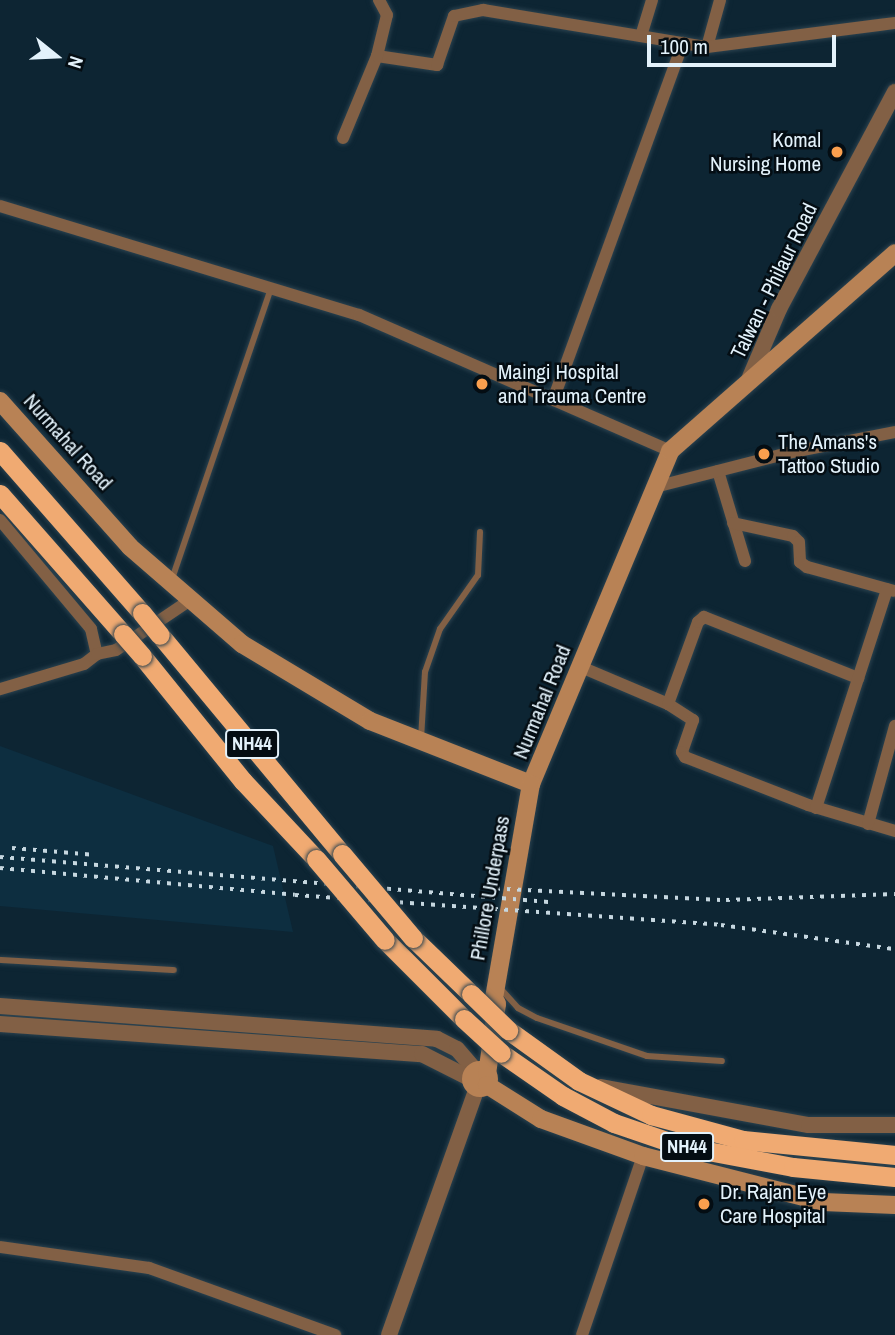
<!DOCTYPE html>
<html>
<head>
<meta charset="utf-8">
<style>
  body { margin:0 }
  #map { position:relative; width:895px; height:1335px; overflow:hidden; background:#0d2533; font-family:"Archivo Narrow",sans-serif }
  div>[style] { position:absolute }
  .built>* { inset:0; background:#0d2e40 }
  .roads { filter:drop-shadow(0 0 2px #2b424f) drop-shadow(0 0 2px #2b424f) }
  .service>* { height:6px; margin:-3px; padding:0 3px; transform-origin:3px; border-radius:3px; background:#826045 }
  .minor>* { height:12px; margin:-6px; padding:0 6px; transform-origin:6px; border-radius:6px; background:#826045 }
  .tertiary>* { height:16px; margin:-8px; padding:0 8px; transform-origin:8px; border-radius:8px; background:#826045 }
  .secondary>* { height:18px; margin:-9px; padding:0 9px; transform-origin:9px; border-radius:9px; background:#b88255 }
  .secondary>.ring { margin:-9px; padding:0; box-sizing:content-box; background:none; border:18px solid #b88255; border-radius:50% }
  .trunk>* { height:19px; margin:-9.5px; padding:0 9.5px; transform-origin:9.5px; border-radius:9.5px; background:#f0aa72 }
  .rail>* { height:3.5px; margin-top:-1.75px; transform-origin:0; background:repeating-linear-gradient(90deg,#c6d7e0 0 3.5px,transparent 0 10.5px) }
  .bridges { filter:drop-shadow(0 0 2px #2b424f) drop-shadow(0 0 2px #2b424f) }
  .trunk-bridge>* { height:19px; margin:-9.5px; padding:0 9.5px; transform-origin:9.5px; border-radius:9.5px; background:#f0aa72 }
  .dots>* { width:19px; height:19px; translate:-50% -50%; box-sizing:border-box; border:4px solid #040d13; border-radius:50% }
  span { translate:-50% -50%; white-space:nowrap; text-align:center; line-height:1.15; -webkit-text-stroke:5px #040d13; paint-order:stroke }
  .shield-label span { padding:2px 5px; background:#040d13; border:2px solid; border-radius:5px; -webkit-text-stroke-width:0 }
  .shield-label { font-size:19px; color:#e3f2fb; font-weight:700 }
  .poi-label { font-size:21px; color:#e3f2fb }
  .right { translate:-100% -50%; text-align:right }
  .left { translate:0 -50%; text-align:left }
  .street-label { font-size:21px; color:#e3f2fb }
  .north { position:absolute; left:21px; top:21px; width:70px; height:70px; -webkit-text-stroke:5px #040d13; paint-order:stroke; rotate:108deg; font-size:19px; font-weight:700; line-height:28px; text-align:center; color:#e3f2fb }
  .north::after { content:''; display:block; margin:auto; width:24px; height:32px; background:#e3f2fb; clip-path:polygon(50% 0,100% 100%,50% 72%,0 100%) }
  .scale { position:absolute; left:647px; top:35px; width:189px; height:32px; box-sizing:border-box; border:4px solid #e3f2fb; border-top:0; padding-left:9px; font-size:21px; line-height:24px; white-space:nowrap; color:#e3f2fb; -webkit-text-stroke:5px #040d13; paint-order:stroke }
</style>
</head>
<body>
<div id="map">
  <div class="built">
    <div style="clip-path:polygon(0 746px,273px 846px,293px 932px,0 906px)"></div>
  </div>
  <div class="roads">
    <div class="service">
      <div style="left:172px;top:579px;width:306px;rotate:-71.2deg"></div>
      <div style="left:421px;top:739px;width:67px;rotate:-86.6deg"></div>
      <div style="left:425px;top:672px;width:46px;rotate:-70.8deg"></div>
      <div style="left:440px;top:629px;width:66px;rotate:-54.9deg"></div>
      <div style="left:478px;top:575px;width:43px;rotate:-87.3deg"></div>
      <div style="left:0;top:960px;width:174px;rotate:3.3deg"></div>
      <div style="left:500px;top:988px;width:27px;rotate:48deg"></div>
      <div style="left:518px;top:1008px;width:21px;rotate:28deg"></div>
      <div style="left:537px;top:1018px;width:116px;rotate:19.1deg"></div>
      <div style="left:647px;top:1056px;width:75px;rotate:3.8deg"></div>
    </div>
    <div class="minor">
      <div style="left:641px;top:36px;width:38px;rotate:-73deg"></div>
      <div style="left:707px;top:47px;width:49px;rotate:-74.5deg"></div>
      <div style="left:377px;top:56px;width:61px;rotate:8.5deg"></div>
      <div style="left:437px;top:65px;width:52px;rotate:-70.9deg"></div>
      <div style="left:454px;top:16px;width:30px;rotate:-12deg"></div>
      <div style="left:483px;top:10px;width:227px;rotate:9.4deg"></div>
      <div style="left:707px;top:47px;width:190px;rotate:-7.3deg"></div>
      <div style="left:343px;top:138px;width:89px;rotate:-67.5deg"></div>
      <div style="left:377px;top:56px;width:42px;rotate:-76.3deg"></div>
      <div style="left:387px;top:15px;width:17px;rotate:-118deg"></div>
      <div style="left:0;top:206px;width:375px;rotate:16.9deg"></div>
      <div style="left:359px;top:315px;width:339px;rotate:23.6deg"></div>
      <div style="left:553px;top:400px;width:380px;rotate:-70deg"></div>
      <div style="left:718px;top:471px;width:94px;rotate:73.3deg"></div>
      <div style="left:655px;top:487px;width:137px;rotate:-14.3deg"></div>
      <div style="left:788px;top:453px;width:109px;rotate:-11.1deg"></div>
      <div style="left:0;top:520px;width:142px;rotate:50.1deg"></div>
      <div style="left:91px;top:629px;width:26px;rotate:77deg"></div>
      <div style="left:97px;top:654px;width:16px;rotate:142deg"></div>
      <div style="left:84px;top:664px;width:88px;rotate:163.4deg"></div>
      <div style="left:733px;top:523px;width:61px;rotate:12.2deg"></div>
      <div style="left:793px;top:536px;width:8px;rotate:45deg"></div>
      <div style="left:799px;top:542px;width:20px;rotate:87deg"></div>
      <div style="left:800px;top:562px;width:9px;rotate:36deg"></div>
      <div style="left:807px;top:567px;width:90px;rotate:15.4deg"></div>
      <div style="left:97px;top:654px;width:19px;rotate:-12deg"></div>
      <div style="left:116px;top:650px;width:89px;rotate:-34deg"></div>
      <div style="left:581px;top:667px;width:95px;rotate:23deg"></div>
      <div style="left:668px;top:704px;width:30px;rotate:33deg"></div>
      <div style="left:693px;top:720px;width:34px;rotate:109deg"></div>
      <div style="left:682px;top:752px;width:6px;rotate:59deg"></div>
      <div style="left:685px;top:757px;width:132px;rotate:21.3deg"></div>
      <div style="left:808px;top:805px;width:91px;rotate:16.6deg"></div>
      <div style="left:668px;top:704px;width:87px;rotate:-69.9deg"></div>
      <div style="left:698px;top:622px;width:8px;rotate:-40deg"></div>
      <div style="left:704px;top:617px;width:166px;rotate:21.6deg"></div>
      <div style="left:816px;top:808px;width:230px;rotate:-72deg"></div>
      <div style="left:868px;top:824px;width:102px;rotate:-74.6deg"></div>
      <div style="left:0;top:1247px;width:150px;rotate:8deg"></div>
      <div style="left:149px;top:1268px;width:198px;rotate:19.8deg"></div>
      <div style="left:582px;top:1335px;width:189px;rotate:-71.2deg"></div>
    </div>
    <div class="tertiary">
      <div style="left:750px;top:377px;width:74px;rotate:-66.9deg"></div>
      <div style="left:779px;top:309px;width:246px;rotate:-61.9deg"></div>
      <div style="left:0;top:1006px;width:438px;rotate:4.3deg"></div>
      <div style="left:437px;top:1039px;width:22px;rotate:27deg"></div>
      <div style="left:457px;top:1049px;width:29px;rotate:49deg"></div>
      <div style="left:0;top:1024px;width:423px;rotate:4.1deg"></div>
      <div style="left:422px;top:1054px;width:55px;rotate:27deg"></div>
      <div style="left:601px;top:1087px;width:211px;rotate:10.4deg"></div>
      <div style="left:809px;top:1125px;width:86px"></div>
      <div style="left:389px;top:1335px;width:262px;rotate:-70.4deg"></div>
    </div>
    <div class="secondary">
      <div style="left:0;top:401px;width:195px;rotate:48.3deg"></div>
      <div style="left:130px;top:547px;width:148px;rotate:40.9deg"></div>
      <div style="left:242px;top:644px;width:149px;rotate:31deg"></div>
      <div style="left:370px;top:721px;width:173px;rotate:21.4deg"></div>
      <div style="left:531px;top:784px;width:361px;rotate:-67.3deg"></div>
      <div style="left:670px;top:451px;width:300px;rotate:-41.3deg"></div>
      <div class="ring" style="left:471px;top:1070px;width:0;height:0"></div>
      <div style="left:487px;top:1074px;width:71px;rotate:-81.9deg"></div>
      <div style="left:497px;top:1004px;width:7px;rotate:-117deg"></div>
      <div style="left:494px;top:998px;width:217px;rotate:-80.2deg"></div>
      <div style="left:487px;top:1085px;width:64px;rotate:32.2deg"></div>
      <div style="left:541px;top:1119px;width:109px;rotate:19.9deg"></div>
      <div style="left:643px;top:1156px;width:186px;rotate:14.3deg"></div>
      <div style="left:823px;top:1202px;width:72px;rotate:2.4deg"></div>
    </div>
    <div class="trunk">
      <div style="left:0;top:451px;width:215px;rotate:48.8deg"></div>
      <div style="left:0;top:494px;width:186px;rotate:48.7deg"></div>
      <div style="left:160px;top:635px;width:285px;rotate:50.3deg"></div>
      <div style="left:142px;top:656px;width:161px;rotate:51.1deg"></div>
      <div style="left:243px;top:781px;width:107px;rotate:46.9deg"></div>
      <div style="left:413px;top:938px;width:81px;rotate:44deg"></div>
      <div style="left:385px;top:940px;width:112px;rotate:45deg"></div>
      <div style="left:508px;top:1030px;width:87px;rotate:35.7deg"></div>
      <div style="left:579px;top:1081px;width:80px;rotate:25.3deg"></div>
      <div style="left:651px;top:1115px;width:95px;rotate:15.2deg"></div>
      <div style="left:743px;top:1140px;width:153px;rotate:5.6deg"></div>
      <div style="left:501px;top:1053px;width:75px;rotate:34.7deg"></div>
      <div style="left:563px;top:1096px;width:58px;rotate:27.9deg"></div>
      <div style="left:614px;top:1123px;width:71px;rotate:18.9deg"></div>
      <div style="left:681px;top:1146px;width:114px;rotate:10.6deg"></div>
      <div style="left:793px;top:1167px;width:102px;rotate:5.6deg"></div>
    </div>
  </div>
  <div class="rail">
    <div style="left:12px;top:848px;width:84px;rotate:4.8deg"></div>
    <div style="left:0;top:857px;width:550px;rotate:4.69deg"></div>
    <div style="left:0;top:868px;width:296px;rotate:5.2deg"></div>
    <div style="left:295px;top:895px;width:427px;rotate:4deg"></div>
    <div style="left:721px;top:925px;width:176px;rotate:7.9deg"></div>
    <div style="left:486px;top:888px;width:240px;rotate:2.9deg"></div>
    <div style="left:726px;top:900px;width:169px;rotate:-2deg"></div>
  </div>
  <div class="bridges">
    <div class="trunk-bridge">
      <div style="left:142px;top:613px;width:28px;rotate:51deg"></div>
      <div style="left:123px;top:634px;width:29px;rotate:49deg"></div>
      <div style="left:342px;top:854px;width:110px;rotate:49.8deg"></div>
      <div style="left:316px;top:859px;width:106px;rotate:49.6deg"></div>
      <div style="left:471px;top:994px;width:52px;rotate:44.2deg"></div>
      <div style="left:464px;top:1019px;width:50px;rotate:42.6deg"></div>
    </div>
  </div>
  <div class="dots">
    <div style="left:837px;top:152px;background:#fa9f4e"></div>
    <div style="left:482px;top:384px;background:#fa9f4e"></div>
    <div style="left:764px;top:454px;background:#fa9f4e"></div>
    <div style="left:704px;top:1204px;background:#fa9f4e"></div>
  </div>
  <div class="shield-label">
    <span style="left:252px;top:744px">NH44</span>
    <span style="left:687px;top:1147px">NH44</span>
  </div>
  <div class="poi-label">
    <span class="right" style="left:821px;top:152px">Komal<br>Nursing Home</span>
    <span class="left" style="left:498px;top:384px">Maingi Hospital<br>and Trauma Centre</span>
    <span class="left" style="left:778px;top:454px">The Amans's<br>Tattoo Studio</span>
    <span class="left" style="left:720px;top:1204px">Dr. Rajan Eye<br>Care Hospital</span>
  </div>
  <div class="street-label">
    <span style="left:774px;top:281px;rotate:-64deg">Talwan - Philaur Road</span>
    <span style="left:68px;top:442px;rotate:48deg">Nurmahal Road</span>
    <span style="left:542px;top:702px;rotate:-68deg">Nurmahal Road</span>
    <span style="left:490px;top:888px;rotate:-80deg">Phillore Underpass</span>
  </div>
  <div class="north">N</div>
  <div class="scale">100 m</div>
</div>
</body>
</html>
